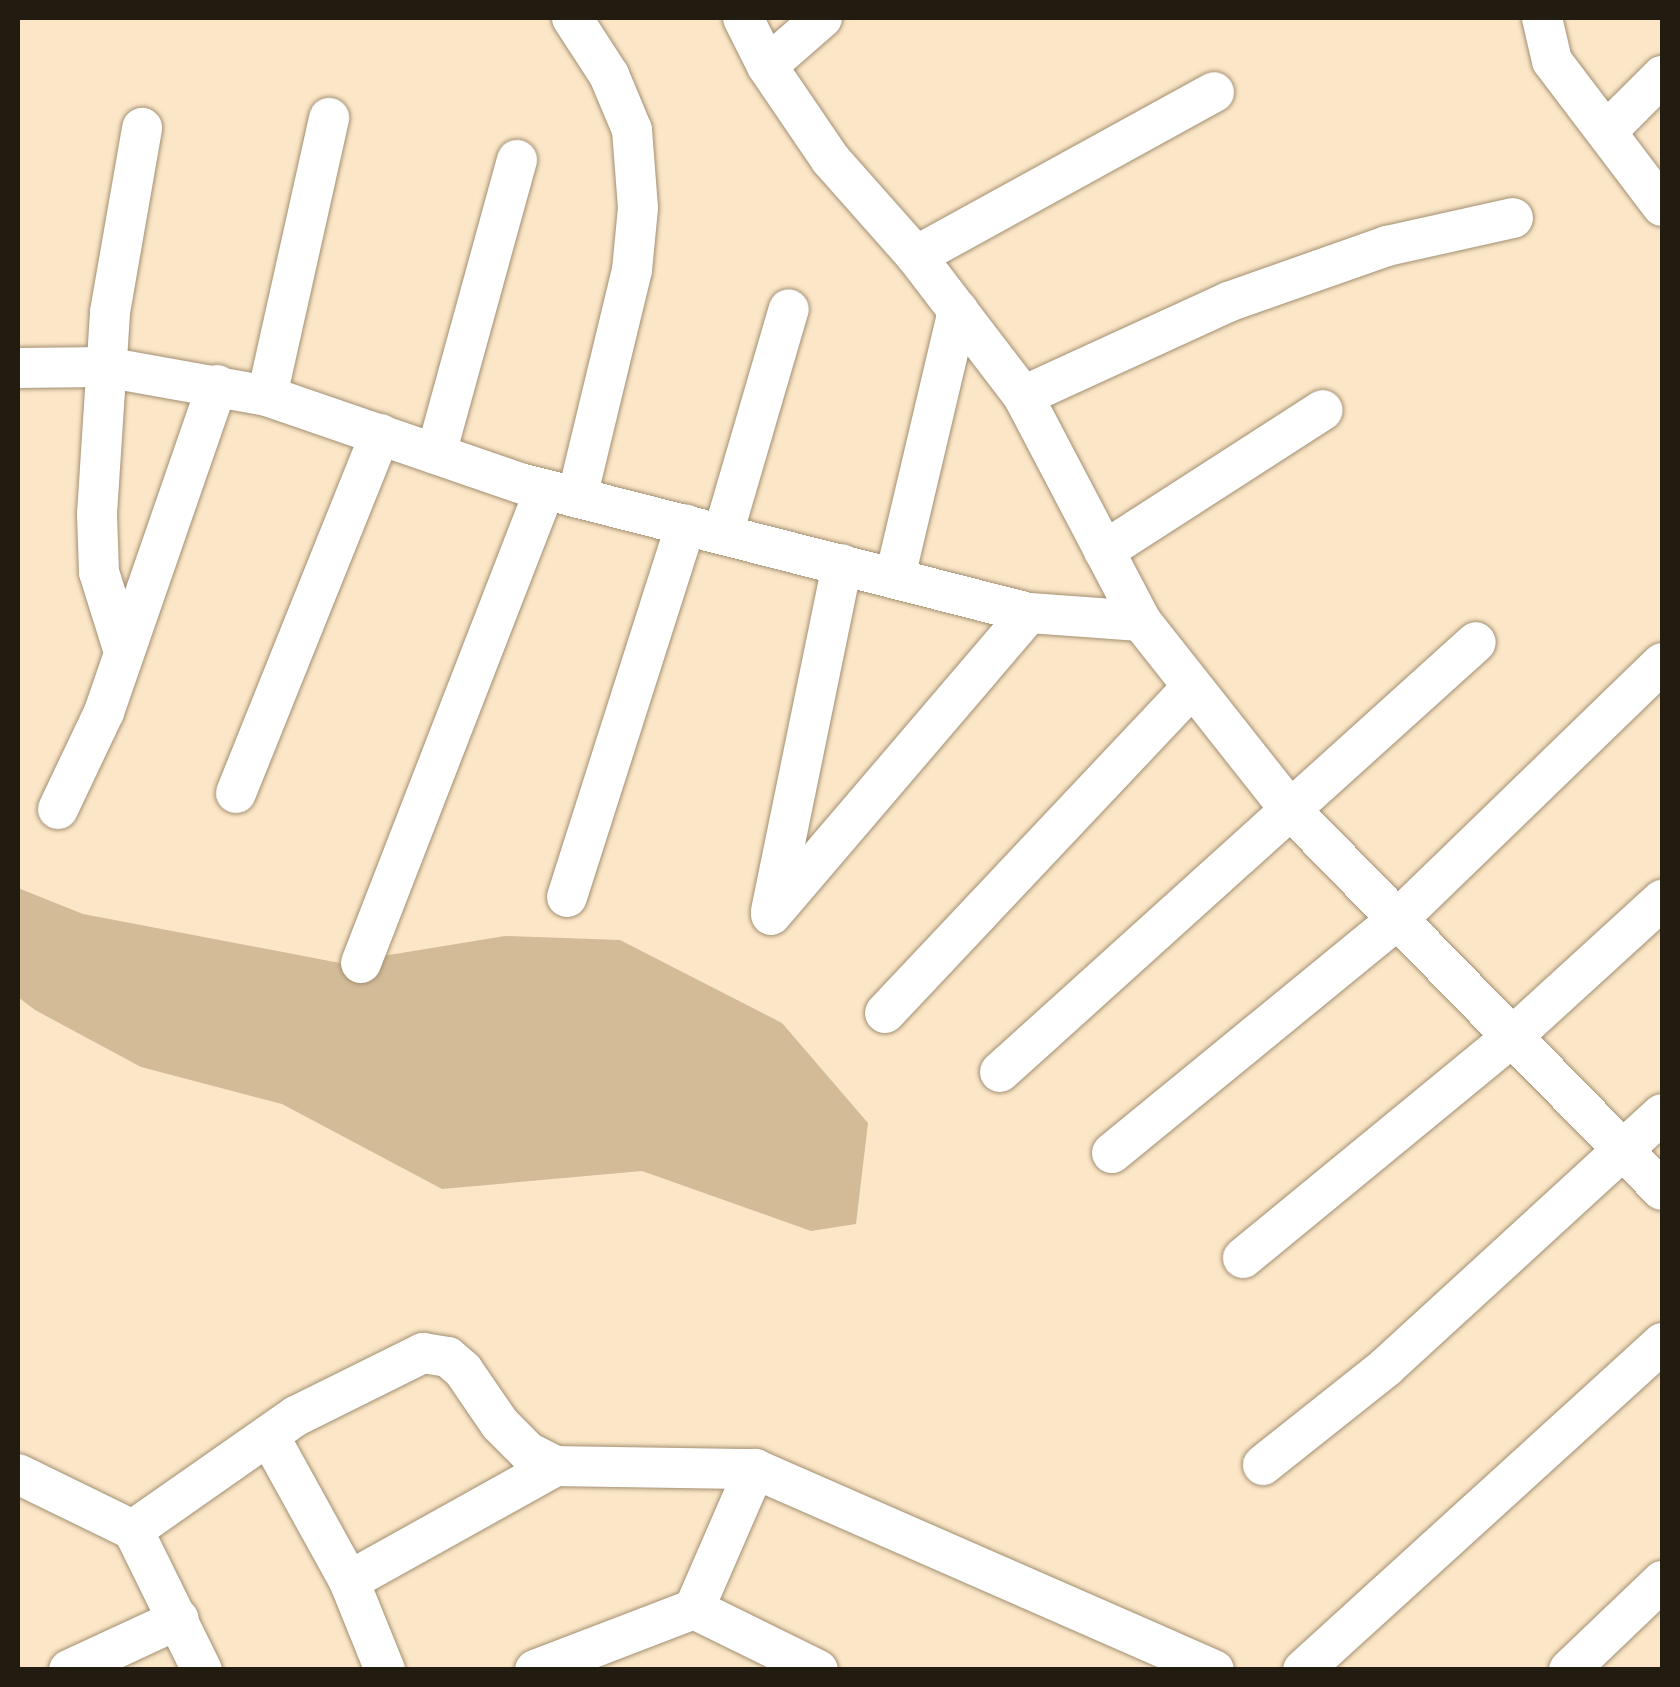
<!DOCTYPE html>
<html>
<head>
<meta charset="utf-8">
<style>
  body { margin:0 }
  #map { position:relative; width:1680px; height:1687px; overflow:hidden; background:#fbe6c7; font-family:Arial,sans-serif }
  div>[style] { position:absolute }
  .green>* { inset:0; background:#d3bb98 }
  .roads { filter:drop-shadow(0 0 2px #a28f72) drop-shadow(0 0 2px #a28f72) }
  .street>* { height:40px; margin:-20px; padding:0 20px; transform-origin:20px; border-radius:20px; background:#fff }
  span { translate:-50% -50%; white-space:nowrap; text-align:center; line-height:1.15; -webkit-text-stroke:10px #fbe6c7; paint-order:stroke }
  .frame { position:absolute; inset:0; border:20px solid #221b10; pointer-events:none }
</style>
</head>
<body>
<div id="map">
  <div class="green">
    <div style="clip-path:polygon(18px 888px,83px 914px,340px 963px,505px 936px,620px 940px,782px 1023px,868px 1123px,856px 1224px,811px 1231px,642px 1171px,442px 1189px,282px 1104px,141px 1067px,35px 1010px,18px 997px)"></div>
  </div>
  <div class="roads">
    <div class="street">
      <div style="left:572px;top:18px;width:68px;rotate:57deg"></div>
      <div style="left:609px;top:75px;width:60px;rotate:67.3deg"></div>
      <div style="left:632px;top:130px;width:78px;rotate:85.6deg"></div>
      <div style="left:638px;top:208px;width:62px;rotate:95.5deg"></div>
      <div style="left:632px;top:270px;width:234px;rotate:103.6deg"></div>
      <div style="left:743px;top:18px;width:54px;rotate:63.4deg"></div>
      <div style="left:822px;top:18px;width:73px;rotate:138.9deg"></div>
      <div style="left:767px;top:66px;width:114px;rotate:55.8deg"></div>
      <div style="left:831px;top:160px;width:128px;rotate:48.5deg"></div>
      <div style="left:916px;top:256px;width:176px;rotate:52.6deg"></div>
      <div style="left:1023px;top:396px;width:254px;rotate:62.3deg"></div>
      <div style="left:1141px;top:621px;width:237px;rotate:51.7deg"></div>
      <div style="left:1288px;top:807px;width:535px;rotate:45.68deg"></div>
      <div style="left:1542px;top:18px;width:44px;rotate:76.9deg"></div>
      <div style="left:1552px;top:61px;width:182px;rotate:52.8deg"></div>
      <div style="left:1607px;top:131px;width:78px;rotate:-45deg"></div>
      <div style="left:916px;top:256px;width:340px;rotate:-28.8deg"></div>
      <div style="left:18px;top:368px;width:87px;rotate:-0.7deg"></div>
      <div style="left:105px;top:367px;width:165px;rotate:10.1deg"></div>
      <div style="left:267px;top:396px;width:268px;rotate:19deg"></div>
      <div style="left:520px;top:483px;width:525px;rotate:14.33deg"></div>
      <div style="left:1029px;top:613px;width:112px;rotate:4.1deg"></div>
      <div style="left:267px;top:396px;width:285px;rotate:-77.4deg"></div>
      <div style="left:1023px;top:396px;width:226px;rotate:-24.6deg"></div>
      <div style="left:1228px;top:302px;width:169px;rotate:-19.4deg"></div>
      <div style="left:1387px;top:246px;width:129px;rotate:-12.5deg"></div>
      <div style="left:436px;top:454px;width:305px;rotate:-74.6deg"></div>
      <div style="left:723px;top:534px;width:234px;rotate:-73.7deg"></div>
      <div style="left:1104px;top:551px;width:260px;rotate:-32.8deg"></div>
      <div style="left:895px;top:577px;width:274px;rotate:-76.7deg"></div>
      <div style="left:124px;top:652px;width:84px;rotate:-107.4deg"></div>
      <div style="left:99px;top:572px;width:58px;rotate:-92deg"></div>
      <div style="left:97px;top:514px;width:202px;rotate:-86.3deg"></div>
      <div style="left:110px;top:312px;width:187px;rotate:-80.1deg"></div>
      <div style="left:236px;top:793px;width:387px;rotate:-68.1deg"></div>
      <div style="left:58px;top:809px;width:107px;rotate:-64.6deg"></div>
      <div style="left:104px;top:712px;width:346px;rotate:-70.9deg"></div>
      <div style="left:567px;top:897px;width:391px;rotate:-72.3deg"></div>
      <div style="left:771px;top:911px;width:354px;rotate:-78.4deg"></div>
      <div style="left:771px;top:915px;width:397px;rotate:-49.5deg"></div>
      <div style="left:361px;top:963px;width:508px;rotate:-68.78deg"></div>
      <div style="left:885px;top:1013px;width:446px;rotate:-46.7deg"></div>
      <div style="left:1000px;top:1072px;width:641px;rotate:-42.09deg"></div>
      <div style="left:1112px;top:1153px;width:371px;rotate:-39.3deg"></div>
      <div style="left:1399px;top:918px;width:366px;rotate:-44.1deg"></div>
      <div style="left:1243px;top:1258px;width:350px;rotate:-39.4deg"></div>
      <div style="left:1513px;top:1036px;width:202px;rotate:-42.4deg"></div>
      <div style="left:269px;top:1436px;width:166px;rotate:61.1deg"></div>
      <div style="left:1263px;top:1465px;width:157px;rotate:-38.5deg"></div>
      <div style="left:1386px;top:1367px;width:374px;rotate:-42.5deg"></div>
      <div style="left:18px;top:1474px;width:128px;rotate:26deg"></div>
      <div style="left:133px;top:1530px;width:156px;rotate:63.8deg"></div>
      <div style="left:133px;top:1530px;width:199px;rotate:-35deg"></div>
      <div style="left:296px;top:1416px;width:142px;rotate:-26.4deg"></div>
      <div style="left:423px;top:1353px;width:25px;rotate:9deg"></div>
      <div style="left:448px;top:1357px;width:20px;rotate:41deg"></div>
      <div style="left:463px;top:1370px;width:65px;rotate:55.6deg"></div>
      <div style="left:500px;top:1424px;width:40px;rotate:45deg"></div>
      <div style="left:528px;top:1452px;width:31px;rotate:27deg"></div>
      <div style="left:556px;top:1466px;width:199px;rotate:0.9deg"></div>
      <div style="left:755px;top:1469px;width:501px;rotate:23.65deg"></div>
      <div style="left:694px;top:1609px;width:153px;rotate:-66.5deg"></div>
      <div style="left:69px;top:1670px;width:121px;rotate:-24.9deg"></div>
      <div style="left:385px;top:1670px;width:96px;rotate:-112deg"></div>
      <div style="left:349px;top:1581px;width:237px;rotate:-29.1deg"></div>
      <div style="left:535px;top:1670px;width:170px;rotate:-21deg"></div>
      <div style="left:694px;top:1609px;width:138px;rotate:26.2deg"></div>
      <div style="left:1303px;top:1670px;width:486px;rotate:-42.3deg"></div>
      <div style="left:1569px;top:1670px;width:129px;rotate:-43.7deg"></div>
    </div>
  </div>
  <div class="frame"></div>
</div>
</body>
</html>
